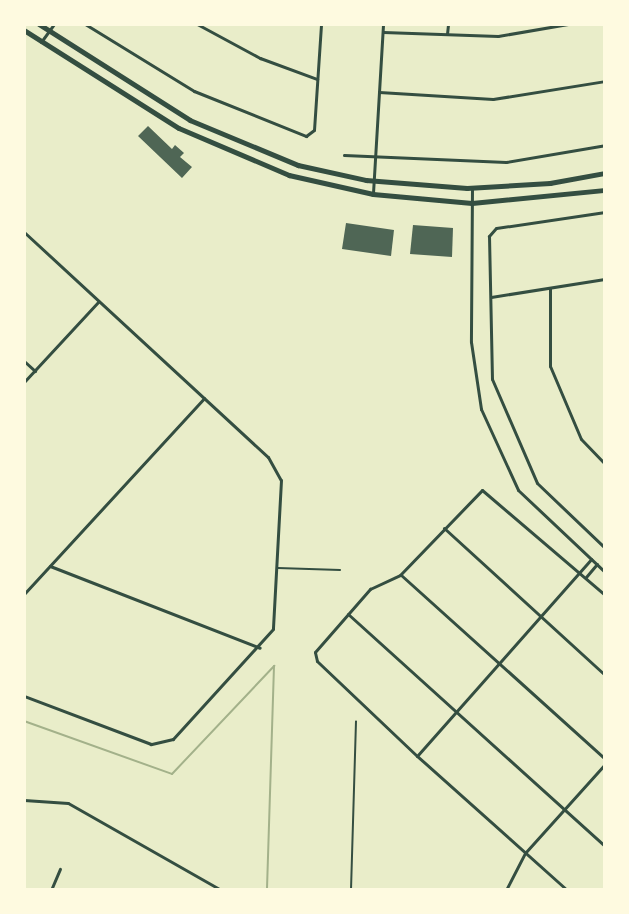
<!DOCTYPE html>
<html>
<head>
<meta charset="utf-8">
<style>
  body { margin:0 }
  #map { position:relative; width:629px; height:914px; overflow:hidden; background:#e9edc9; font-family:"Asap Condensed",sans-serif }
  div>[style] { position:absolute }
  .stream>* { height:2px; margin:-1px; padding:0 1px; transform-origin:1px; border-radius:1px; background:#a3b18a }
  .building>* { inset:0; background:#4f6655 }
  .service>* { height:1.5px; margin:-0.75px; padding:0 0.75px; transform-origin:0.75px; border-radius:0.75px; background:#344e41 }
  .minor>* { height:3px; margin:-1.5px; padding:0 1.5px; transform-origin:1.5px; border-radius:1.5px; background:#344e41 }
  .secondary>* { height:4.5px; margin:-2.25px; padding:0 2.25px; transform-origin:2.25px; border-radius:2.25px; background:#344e41 }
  span { translate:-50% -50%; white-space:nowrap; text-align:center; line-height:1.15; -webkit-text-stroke:4.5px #fefae0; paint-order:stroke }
  .frame { position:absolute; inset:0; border:26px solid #fefae0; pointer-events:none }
</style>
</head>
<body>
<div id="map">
  <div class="stream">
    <div style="left:24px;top:721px;width:157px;rotate:19.7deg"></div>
    <div style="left:172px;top:774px;width:149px;rotate:-46.6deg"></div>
    <div style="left:274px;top:666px;width:224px;rotate:91.8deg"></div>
  </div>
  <div class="building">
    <div style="clip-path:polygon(148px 126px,172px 149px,175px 145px,184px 153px,180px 157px,192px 167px,182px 178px,138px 136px)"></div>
    <div style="clip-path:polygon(346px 223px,394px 230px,391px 256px,342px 249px)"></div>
    <div style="clip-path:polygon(413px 225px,453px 228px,452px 257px,410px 254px)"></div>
  </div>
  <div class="service">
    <div style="left:278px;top:568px;width:62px;rotate:1.8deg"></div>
    <div style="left:351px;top:890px;width:168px;rotate:-88.3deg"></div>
  </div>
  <div class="minor">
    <div style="left:85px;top:24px;width:128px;rotate:31.6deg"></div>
    <div style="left:194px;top:91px;width:121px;rotate:21.9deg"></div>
    <div style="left:306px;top:136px;width:10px;rotate:-37deg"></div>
    <div style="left:314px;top:130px;width:106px;rotate:-86.2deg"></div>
    <div style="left:197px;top:24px;width:72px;rotate:28.4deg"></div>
    <div style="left:260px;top:58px;width:61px;rotate:20.2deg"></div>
    <div style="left:383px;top:32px;width:115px;rotate:2deg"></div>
    <div style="left:498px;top:36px;width:71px;rotate:-9.7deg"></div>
    <div style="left:447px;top:34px;width:10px;rotate:-84deg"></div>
    <div style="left:41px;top:42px;width:22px;rotate:-54deg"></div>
    <div style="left:379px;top:92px;width:114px;rotate:3.5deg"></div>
    <div style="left:493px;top:99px;width:113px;rotate:-9.1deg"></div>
    <div style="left:344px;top:155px;width:162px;rotate:2.5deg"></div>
    <div style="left:506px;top:162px;width:100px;rotate:-9.7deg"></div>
    <div style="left:472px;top:188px;width:154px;rotate:90.4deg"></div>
    <div style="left:471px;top:342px;width:68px;rotate:81.5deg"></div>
    <div style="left:481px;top:409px;width:89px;rotate:65.4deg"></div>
    <div style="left:518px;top:490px;width:120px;rotate:43.3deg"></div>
    <div style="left:373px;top:193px;width:169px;rotate:-86.6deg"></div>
    <div style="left:605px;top:212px;width:110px;rotate:171.6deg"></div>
    <div style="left:496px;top:228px;width:11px;rotate:131deg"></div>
    <div style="left:489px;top:236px;width:143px;rotate:88.8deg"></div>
    <div style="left:492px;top:379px;width:113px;rotate:66.6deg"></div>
    <div style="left:537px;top:483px;width:94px;rotate:43.7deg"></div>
    <div style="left:24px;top:232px;width:332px;rotate:42.7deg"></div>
    <div style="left:268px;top:457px;width:26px;rotate:61deg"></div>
    <div style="left:281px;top:480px;width:149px;rotate:93.1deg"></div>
    <div style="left:273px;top:629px;width:149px;rotate:132.3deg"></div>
    <div style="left:173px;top:739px;width:23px;rotate:167deg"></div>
    <div style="left:151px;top:744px;width:136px;rotate:-159.3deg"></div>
    <div style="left:550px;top:288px;width:78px;rotate:90deg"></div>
    <div style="left:550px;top:366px;width:79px;rotate:67deg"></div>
    <div style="left:581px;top:439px;width:35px;rotate:46deg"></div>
    <div style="left:491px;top:297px;width:115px;rotate:-9deg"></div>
    <div style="left:24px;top:361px;width:15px;rotate:42deg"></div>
    <div style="left:24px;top:382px;width:110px;rotate:-47.2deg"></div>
    <div style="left:444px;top:528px;width:218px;rotate:42.4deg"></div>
    <div style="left:50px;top:566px;width:225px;rotate:21.3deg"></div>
    <div style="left:401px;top:575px;width:275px;rotate:42deg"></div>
    <div style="left:586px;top:577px;width:17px;rotate:-50deg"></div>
    <div style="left:24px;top:594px;width:266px;rotate:-47.4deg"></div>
    <div style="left:348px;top:614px;width:346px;rotate:42.1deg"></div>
    <div style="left:417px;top:756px;width:263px;rotate:-48.5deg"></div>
    <div style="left:24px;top:800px;width:44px;rotate:3.9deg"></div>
    <div style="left:68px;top:803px;width:176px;rotate:29.6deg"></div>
    <div style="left:51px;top:890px;width:23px;rotate:-67deg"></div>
    <div style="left:506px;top:890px;width:42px;rotate:-62.8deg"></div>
    <div style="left:525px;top:853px;width:120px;rotate:-48deg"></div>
    <div style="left:567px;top:890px;width:201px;rotate:-138.2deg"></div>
    <div style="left:417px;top:756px;width:138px;rotate:-136.5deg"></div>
    <div style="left:317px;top:661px;width:9px;rotate:-103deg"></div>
    <div style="left:315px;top:652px;width:84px;rotate:-48.9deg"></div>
    <div style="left:370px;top:589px;width:33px;rotate:-25deg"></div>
    <div style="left:400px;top:575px;width:118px;rotate:-46deg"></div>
    <div style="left:482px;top:490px;width:162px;rotate:40.5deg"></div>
  </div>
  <div class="secondary">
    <div style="left:39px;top:24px;width:179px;rotate:32.4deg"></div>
    <div style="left:190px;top:120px;width:117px;rotate:22.6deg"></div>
    <div style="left:298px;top:165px;width:70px;rotate:12.4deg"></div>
    <div style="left:366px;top:180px;width:101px;rotate:4.5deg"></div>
    <div style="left:467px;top:188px;width:83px;rotate:-3.4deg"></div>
    <div style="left:550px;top:183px;width:56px;rotate:-10.3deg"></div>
    <div style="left:24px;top:30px;width:183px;rotate:32.3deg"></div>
    <div style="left:179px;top:128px;width:120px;rotate:23.1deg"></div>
    <div style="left:289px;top:175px;width:86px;rotate:12.7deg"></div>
    <div style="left:373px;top:194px;width:99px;rotate:5.2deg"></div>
    <div style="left:472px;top:203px;width:134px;rotate:-5.6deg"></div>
  </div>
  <div class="frame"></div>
</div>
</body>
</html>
